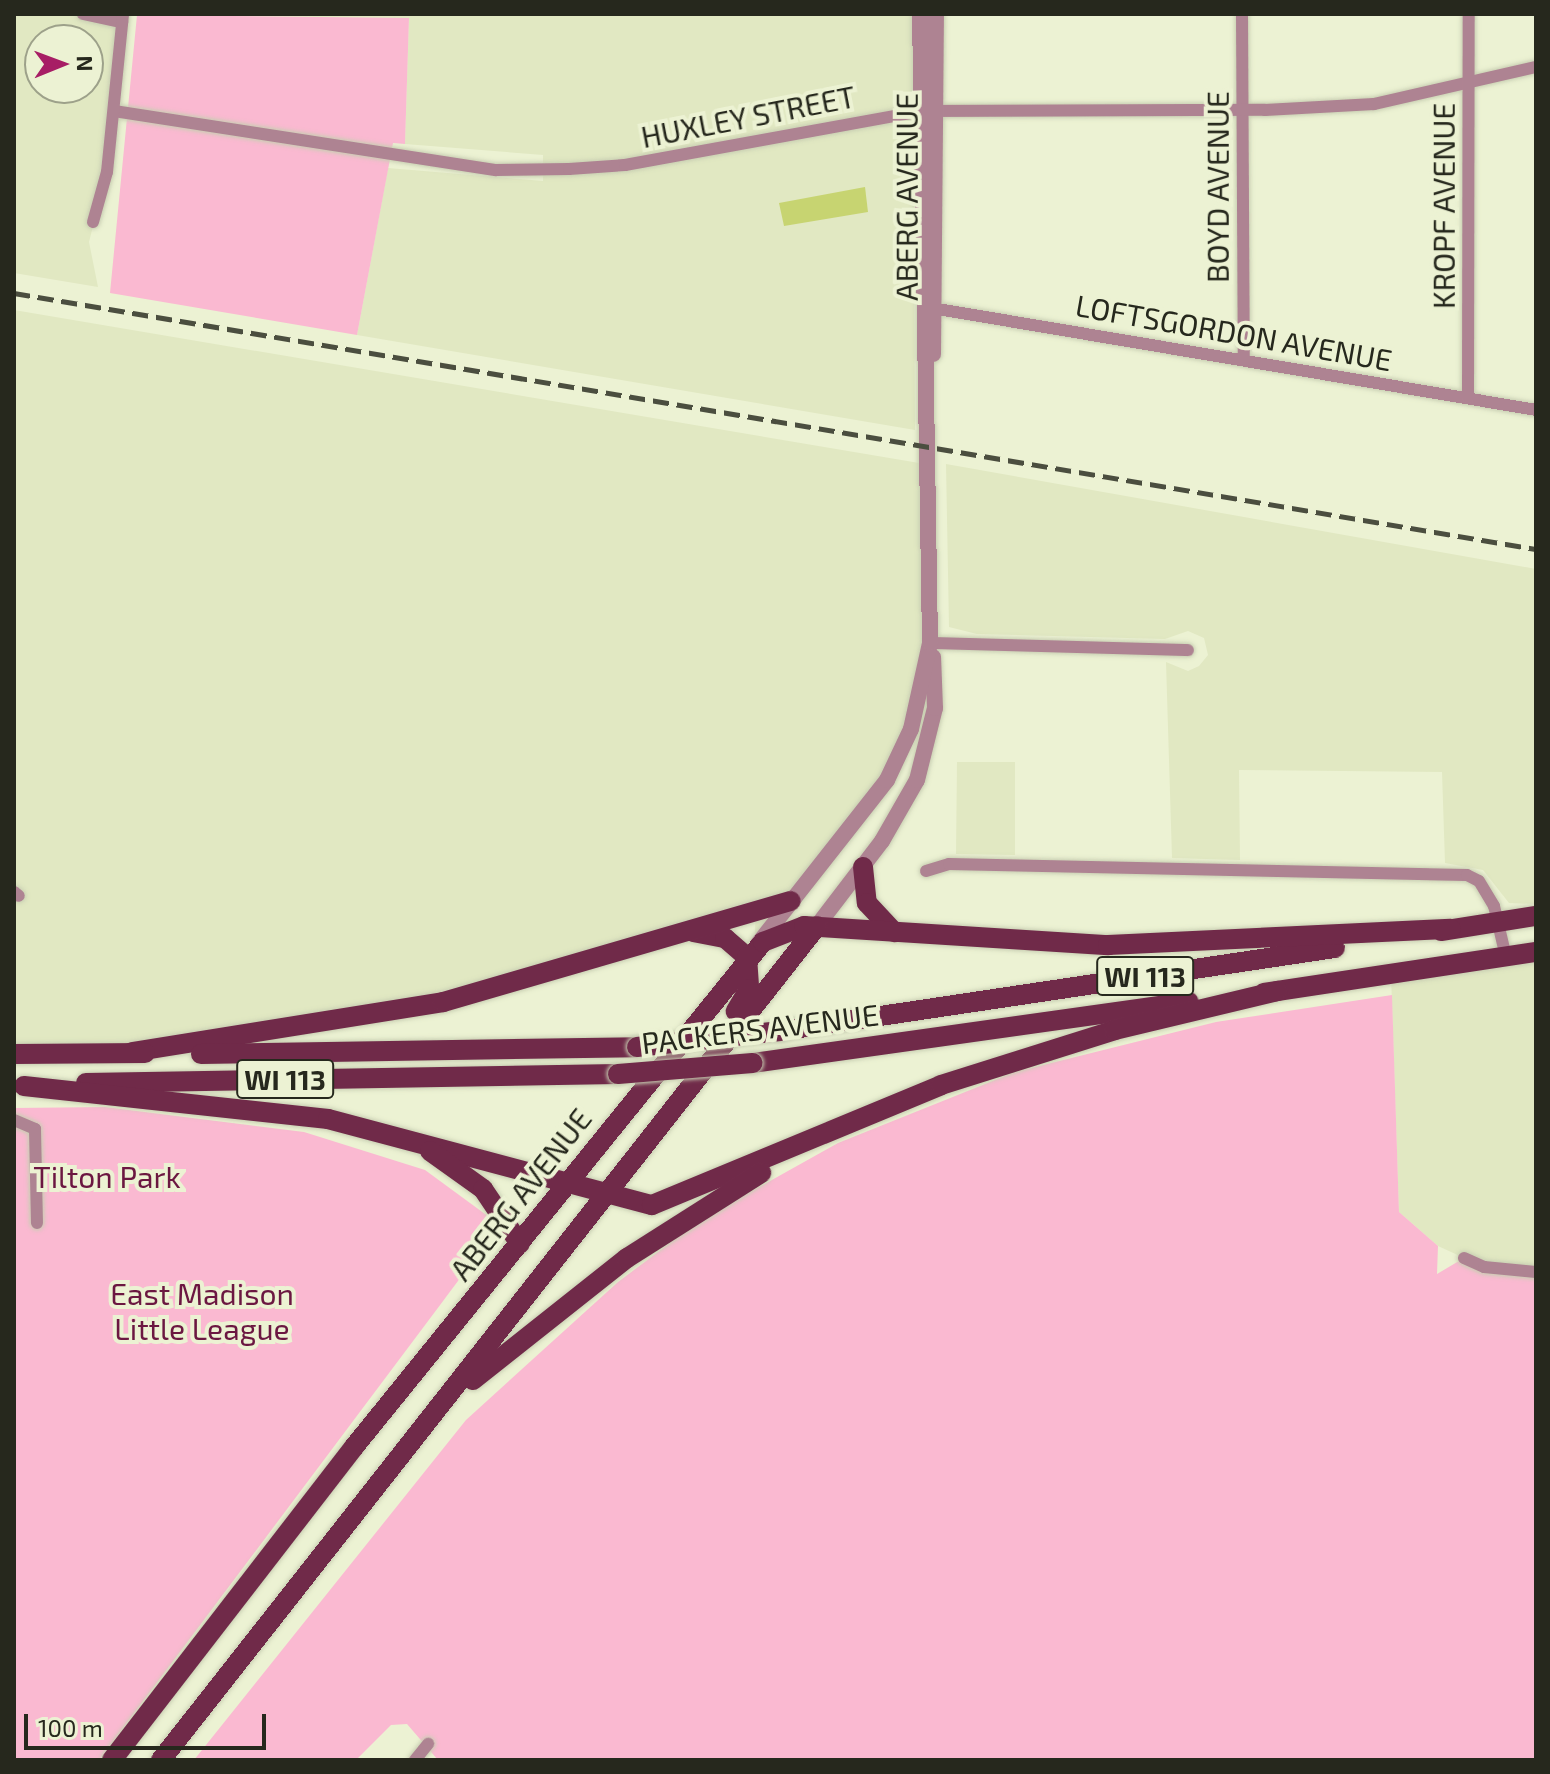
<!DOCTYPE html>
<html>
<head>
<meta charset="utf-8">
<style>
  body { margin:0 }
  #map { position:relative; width:1550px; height:1774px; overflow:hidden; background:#ecf2d3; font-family:"Exo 2",sans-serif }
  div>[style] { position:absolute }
  .built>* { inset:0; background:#e1e8c2 }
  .green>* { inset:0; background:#fab9d1 }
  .building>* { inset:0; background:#c7d471 }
  .roads { filter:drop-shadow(0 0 2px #c8ceb2) drop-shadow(0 0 2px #c8ceb2) }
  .minor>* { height:12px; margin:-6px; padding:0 6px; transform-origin:6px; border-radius:6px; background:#ae8392 }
  .tertiary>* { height:16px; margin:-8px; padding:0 8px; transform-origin:8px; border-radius:8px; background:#ae8392 }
  .primary>* { height:20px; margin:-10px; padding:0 10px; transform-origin:10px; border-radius:10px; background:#702a49 }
  .rail>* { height:5px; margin-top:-2.5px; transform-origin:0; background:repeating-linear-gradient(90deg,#4b4e3f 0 16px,transparent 0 24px) }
  .bridges { filter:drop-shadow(0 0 2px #c8ceb2) drop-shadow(0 0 2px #c8ceb2) }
  .primary-bridge>* { height:20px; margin:-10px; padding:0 10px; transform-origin:10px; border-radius:10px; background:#702a49 }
  span { translate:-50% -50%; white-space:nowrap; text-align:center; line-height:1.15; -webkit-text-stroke:8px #ecf2d3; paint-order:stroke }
  .shield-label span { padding:2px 6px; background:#ecf2d3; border:2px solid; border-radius:6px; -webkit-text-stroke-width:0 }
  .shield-label { font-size:28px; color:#26281d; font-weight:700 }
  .street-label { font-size:30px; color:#26281d }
  .park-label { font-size:30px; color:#6b1741 }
  .frame { position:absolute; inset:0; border:16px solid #26281d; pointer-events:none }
  .north { position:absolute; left:24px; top:24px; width:80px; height:80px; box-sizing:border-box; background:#ecf2d3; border:2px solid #9da18a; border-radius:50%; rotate:89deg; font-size:22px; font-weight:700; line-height:32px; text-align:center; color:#26281d }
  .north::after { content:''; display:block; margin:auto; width:28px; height:36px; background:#a71e65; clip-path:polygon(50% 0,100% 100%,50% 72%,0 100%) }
  .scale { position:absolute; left:24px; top:1714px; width:242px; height:36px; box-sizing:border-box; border:4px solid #26281d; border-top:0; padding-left:10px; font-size:24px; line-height:28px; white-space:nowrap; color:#26281d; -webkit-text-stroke:6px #ecf2d3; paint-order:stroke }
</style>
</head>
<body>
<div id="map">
  <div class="built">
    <div style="clip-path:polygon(evenodd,14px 14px,123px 14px,107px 171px,89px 242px,98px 287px,14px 273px,14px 14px,40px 40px,88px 40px,88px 88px,40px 88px,40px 40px)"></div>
    <div style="clip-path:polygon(913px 14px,915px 430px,357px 335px,388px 168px,543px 181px,543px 155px,405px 144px,409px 18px,137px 15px)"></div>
    <div style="clip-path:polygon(14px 310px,931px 465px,930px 643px,900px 755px,754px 948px,756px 911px,273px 1034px,14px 1054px)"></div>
    <div style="clip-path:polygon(946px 464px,1536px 569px,1536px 904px,1509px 903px,1483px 870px,1445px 863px,1442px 772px,1239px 770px,1240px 860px,1172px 858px,1166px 662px,1188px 671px,1199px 666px,1208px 655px,1204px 638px,1188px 631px,1165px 639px,977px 634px,949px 627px)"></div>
    <div style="clip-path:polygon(957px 762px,1015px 762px,1015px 855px,956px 854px)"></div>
    <div style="clip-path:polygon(1536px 952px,1536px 1272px,1484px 1267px,1438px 1246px,1399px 1212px,1391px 974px)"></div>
  </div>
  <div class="green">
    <div style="clip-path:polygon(137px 15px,409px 18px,405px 144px,393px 143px,357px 335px,110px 293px)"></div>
    <div style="clip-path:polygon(1392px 995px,1399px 1212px,1438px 1246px,1437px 1274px,1464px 1258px,1536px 1272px,1536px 1760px,438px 1760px,407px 1724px,391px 1725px,356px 1760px,194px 1760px,466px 1420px,618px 1282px,702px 1219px,838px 1143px,1015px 1072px,1216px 1022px)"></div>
    <div style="clip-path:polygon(105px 1107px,304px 1132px,425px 1170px,500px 1225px,99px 1760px,14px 1760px,14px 1108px)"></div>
  </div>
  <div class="building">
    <div style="clip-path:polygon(865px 187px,868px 212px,784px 226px,779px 203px)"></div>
  </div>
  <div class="roads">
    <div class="minor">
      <div style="left:83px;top:14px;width:40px;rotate:12deg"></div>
      <div style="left:1242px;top:14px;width:346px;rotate:89.7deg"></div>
      <div style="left:114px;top:111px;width:387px;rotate:8.8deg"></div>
      <div style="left:496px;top:170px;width:73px;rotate:-0.8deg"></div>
      <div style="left:569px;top:169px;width:56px;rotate:-4.1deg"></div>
      <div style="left:625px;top:165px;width:301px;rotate:-10.3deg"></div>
      <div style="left:921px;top:111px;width:344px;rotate:-0.2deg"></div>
      <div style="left:1265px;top:110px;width:109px;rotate:-3.2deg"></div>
      <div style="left:1374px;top:104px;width:166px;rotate:-12.9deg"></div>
      <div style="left:93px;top:222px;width:52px;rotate:-74.4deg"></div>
      <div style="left:107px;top:172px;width:159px;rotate:-84.2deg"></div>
      <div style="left:926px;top:307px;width:619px;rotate:9.58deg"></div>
      <div style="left:1468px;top:398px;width:384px;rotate:-89.9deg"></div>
      <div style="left:930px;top:643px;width:258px;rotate:1.6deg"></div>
      <div style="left:926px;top:871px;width:24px;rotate:-17deg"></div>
      <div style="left:949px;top:864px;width:518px;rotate:1.22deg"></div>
      <div style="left:1467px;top:875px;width:13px;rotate:27deg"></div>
      <div style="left:1479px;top:881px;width:29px;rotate:59deg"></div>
      <div style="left:1494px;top:906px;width:52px;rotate:76.8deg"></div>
      <div style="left:14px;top:892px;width:6px;rotate:39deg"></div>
      <div style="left:14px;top:1120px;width:23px;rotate:23deg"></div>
      <div style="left:35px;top:1129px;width:94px;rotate:88.8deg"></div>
      <div style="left:1464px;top:1258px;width:22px;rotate:24deg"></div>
      <div style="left:1484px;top:1267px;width:52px;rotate:5.5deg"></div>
      <div style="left:415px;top:1760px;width:21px;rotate:-51deg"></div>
    </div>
    <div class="tertiary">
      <div style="left:933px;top:354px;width:340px;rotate:-89.5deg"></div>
      <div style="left:817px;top:926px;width:107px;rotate:-52.6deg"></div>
      <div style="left:882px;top:841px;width:70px;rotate:-60.2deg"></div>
      <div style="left:917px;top:780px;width:74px;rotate:-76deg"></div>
      <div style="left:935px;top:708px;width:51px;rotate:-92.2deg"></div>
      <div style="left:758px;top:944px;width:209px;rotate:-51.8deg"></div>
      <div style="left:887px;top:780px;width:56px;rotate:-64.8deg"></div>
      <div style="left:911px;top:729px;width:88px;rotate:-77.5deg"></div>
      <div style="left:930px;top:643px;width:629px;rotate:-90.91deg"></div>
    </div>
    <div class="primary">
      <div style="left:863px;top:867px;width:36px;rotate:84deg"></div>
      <div style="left:867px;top:903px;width:40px;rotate:47deg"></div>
      <div style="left:1441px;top:931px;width:96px;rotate:-9deg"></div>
      <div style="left:693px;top:932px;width:33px;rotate:11deg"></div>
      <div style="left:725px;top:938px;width:29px;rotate:41deg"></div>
      <div style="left:747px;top:957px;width:32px;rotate:86deg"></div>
      <div style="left:749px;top:989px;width:26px;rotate:121deg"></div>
      <div style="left:1264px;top:993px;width:275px;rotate:-8.6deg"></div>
      <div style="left:780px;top:1031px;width:561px;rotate:-8.51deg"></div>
      <div style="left:132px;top:1052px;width:315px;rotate:-9.1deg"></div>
      <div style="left:443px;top:1002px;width:362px;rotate:-16.2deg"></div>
      <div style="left:14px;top:1054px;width:131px;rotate:-0.4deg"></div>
      <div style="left:201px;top:1054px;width:436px;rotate:-0.9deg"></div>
      <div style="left:753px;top:1063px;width:440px;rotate:-8deg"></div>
      <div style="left:86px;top:1083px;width:532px;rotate:-0.97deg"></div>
      <div style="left:24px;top:1086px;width:306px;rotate:6.2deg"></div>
      <div style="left:328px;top:1119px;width:335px;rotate:14.9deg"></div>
      <div style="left:652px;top:1205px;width:313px;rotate:-22.5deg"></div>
      <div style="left:941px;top:1085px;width:182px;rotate:-17.5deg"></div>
      <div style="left:1115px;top:1030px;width:167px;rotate:-13.5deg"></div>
      <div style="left:430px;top:1151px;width:65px;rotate:35.6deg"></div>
      <div style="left:483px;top:1189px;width:66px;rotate:56.1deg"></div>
      <div style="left:473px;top:1380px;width:196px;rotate:-38.4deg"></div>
      <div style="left:627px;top:1258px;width:159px;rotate:-32.4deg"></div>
      <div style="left:112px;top:1760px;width:396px;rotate:-52.3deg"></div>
      <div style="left:354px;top:1447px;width:650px;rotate:-51deg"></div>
      <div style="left:763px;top:942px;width:44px;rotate:-21.3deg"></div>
      <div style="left:804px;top:926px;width:305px;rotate:3.6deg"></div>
      <div style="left:1108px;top:945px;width:343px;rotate:-2.7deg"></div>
      <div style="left:161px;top:1760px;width:1061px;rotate:-51.81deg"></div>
    </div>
  </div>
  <div class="rail">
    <div style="left:14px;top:293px;width:1543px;rotate:9.55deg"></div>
  </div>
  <div class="bridges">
    <div class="primary-bridge">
      <div style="left:637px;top:1047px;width:144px;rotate:-6.4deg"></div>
      <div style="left:618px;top:1074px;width:135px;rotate:-4.7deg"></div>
    </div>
  </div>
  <div class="shield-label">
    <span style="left:1145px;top:976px">WI 113</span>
    <span style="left:285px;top:1079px">WI 113</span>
  </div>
  <div class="street-label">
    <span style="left:748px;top:116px;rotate:-11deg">HUXLEY STREET</span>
    <span style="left:1217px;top:187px;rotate:-90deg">BOYD AVENUE</span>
    <span style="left:906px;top:197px;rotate:-90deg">ABERG AVENUE</span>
    <span style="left:1443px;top:206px;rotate:-90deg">KROPF AVENUE</span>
    <span style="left:1234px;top:332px;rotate:10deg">LOFTSGORDON AVENUE</span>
    <span style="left:760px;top:1028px;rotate:-7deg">PACKERS AVENUE</span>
    <span style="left:520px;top:1194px;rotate:-52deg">ABERG AVENUE</span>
  </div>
  <div class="park-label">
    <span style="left:107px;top:1176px">Tilton Park</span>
    <span style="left:202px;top:1310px">East Madison<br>Little League</span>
  </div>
  <div class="frame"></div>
  <div class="north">N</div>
  <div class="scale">100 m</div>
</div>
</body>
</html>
